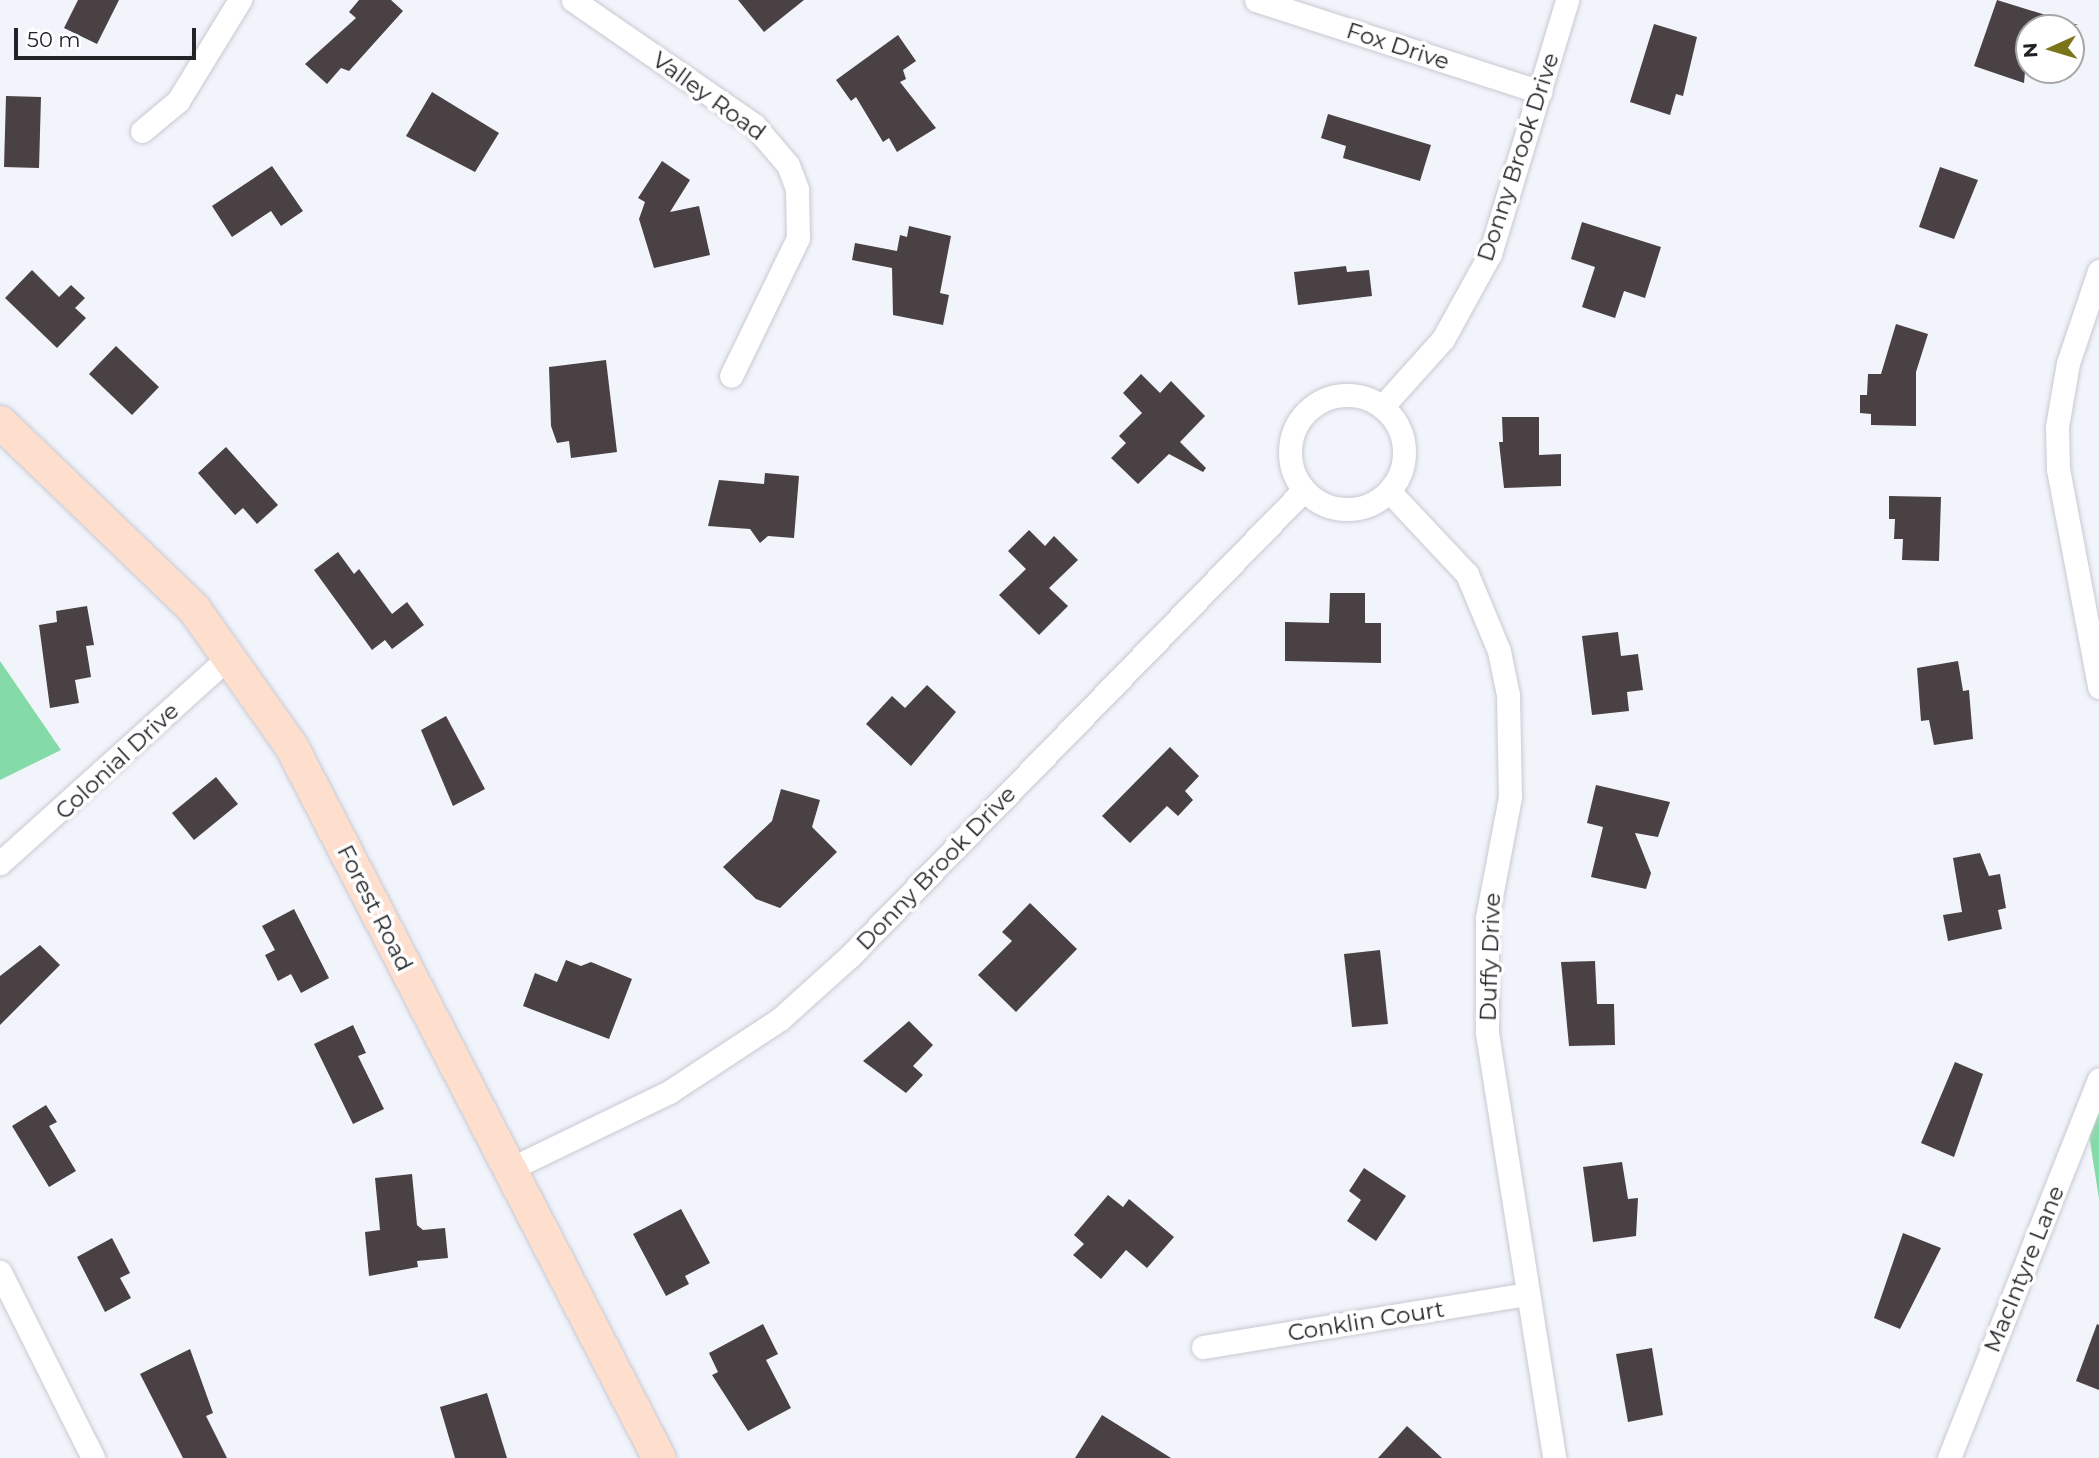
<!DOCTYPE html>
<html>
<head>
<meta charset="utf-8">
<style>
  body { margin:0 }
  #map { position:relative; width:2099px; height:1458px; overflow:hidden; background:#f2f4fc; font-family:Montserrat,sans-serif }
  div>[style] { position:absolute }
  .green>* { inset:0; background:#85dba7 }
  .building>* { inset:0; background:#494143 }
  .roads { filter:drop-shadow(0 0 2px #c8c9d1) drop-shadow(0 0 2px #c8c9d1) }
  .street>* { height:23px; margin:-11.5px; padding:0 11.5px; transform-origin:11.5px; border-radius:11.5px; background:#fff }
  .street>.ring { margin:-11.5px; padding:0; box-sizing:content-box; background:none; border:23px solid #fff; border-radius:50% }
  .secondary>* { height:33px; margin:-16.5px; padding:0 16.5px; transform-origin:16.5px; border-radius:16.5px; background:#fedfce }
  span { translate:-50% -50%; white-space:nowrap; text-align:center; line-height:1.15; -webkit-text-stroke:7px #fff; paint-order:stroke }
  .street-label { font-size:23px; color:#222326 }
  .north { position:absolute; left:2015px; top:14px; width:70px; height:70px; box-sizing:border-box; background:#fff; border:2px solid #a7a7a8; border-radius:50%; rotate:266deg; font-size:19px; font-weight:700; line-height:28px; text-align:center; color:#222326 }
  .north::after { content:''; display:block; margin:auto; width:24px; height:32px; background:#7b751a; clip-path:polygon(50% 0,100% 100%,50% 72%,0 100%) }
  .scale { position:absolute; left:14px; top:28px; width:182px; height:32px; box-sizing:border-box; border:4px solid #222326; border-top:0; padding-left:9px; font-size:21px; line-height:24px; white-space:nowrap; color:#222326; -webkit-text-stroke:5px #fff; paint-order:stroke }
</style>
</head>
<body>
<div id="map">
  <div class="green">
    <div style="clip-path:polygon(0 661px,61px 750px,0 780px)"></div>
    <div style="clip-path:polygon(2099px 1108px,2099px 1199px,2089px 1135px)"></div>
  </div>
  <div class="building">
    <div style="clip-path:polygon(78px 0,119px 0,97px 44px,64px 28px)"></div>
    <div style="clip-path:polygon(359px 0,391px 0,403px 11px,349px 71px,341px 68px,327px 84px,305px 64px,356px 18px,349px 12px)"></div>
    <div style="clip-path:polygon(738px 0,804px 0,764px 32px)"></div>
    <div style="clip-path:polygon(1997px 0,2078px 25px,2029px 28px,2024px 83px,1974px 66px)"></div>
    <div style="clip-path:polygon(1654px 24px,1697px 37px,1683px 96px,1676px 94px,1670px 115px,1630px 102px)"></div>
    <div style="clip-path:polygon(898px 35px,916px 61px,903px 70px,906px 79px,900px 82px,936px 128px,897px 152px,889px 138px,883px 142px,856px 97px,851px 101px,836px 80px)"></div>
    <div style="clip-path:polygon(432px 92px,499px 133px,475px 172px,406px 136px)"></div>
    <div style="clip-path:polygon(6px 96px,41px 97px,39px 168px,4px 167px)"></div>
    <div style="clip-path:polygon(1328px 114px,1431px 145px,1420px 181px,1343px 158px,1346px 146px,1321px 138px)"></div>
    <div style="clip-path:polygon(662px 161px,690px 180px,670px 212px,699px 206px,710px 255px,654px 268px,639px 219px,645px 202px,638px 198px)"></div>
    <div style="clip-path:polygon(272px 166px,303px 211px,281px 226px,271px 211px,232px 237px,212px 206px)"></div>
    <div style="clip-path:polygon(1940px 167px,1978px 180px,1954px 239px,1919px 227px)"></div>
    <div style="clip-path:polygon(1582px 222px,1661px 247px,1645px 298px,1624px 291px,1615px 318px,1582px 307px,1595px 267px,1571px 259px)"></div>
    <div style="clip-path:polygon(909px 226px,951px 236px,940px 293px,949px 295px,943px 325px,893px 315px,892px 268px,852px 260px,855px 243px,897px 251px,900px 235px,907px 237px)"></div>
    <div style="clip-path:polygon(1346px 266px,1347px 272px,1369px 270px,1372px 296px,1298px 305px,1294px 272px)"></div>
    <div style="clip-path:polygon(32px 270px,59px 297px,71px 285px,85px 298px,75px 308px,86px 318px,57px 348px,5px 298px)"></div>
    <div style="clip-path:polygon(1896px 324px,1928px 334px,1916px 372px,1916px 426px,1871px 425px,1871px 414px,1860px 413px,1860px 395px,1867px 395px,1868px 374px,1881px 374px)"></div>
    <div style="clip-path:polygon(116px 346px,159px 387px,132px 415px,89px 374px)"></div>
    <div style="clip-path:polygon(606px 360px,617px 452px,571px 458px,569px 441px,557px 443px,551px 426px,549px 367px)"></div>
    <div style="clip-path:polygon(1141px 374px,1160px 393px,1171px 381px,1205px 416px,1180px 442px,1206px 468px,1203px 472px,1169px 454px,1138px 484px,1111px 458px,1126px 443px,1119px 436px,1142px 413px,1123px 393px)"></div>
    <div style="clip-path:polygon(1502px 417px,1539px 417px,1539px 455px,1561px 454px,1561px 486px,1504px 488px,1499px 442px,1503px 442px)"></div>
    <div style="clip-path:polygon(226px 447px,278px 505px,257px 524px,243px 508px,235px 515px,198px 473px)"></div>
    <div style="clip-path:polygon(765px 473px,799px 476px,794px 538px,768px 536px,760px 543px,750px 529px,708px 526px,719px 480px,764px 484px)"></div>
    <div style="clip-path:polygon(1889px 496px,1941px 497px,1939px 561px,1902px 560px,1903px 539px,1894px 539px,1895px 519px,1889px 519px)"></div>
    <div style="clip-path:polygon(1029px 530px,1045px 546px,1054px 536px,1078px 560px,1049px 588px,1068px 606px,1039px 635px,999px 595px,1026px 569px,1008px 551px)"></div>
    <div style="clip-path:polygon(338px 552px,354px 574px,359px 569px,392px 614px,407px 602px,424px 625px,392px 649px,385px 640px,372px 650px,314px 570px)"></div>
    <div style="clip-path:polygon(1330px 593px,1365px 593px,1365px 623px,1381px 623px,1381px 663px,1285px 661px,1285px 622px,1329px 623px)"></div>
    <div style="clip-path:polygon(87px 606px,94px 645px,86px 646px,91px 677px,75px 680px,79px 703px,50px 708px,39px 625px,57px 622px,56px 611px)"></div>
    <div style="clip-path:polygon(1618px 632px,1621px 656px,1638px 654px,1643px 690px,1627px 692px,1629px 711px,1592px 715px,1582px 636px)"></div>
    <div style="clip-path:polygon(1958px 661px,1963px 691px,1969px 690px,1973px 739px,1934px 745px,1929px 720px,1921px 721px,1917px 668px)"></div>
    <div style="clip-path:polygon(927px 685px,956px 712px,911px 766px,866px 724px,892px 696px,905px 708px)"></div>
    <div style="clip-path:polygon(446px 716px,485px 789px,453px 806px,421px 730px)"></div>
    <div style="clip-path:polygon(1170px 747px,1199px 776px,1185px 791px,1193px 800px,1178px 816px,1167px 806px,1130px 843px,1102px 816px)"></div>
    <div style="clip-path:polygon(216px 777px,238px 804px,194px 840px,172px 813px)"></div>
    <div style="clip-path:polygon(1596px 785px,1670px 802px,1658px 837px,1635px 833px,1651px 873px,1646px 889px,1591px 877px,1603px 827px,1587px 823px)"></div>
    <div style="clip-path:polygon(781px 789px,820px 800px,812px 827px,837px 852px,780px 908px,756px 899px,723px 867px,772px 821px)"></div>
    <div style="clip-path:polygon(1980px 853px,1989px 876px,2000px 874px,2006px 908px,1998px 910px,2002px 929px,1948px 941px,1943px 915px,1962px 912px,1953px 858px)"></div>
    <div style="clip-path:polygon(1030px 903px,1077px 949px,1016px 1012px,978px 975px,1012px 941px,1002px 932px)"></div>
    <div style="clip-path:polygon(294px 909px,329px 978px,301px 993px,291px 974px,278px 981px,265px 955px,275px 950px,262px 926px)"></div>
    <div style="clip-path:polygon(40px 945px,60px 965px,0 1025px,0 976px)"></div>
    <div style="clip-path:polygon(1380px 950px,1388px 1024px,1352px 1027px,1344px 954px)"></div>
    <div style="clip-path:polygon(566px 960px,581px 966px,591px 962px,632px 979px,609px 1039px,523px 1006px,535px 973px,557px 982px)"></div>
    <div style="clip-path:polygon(1595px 961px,1597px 1004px,1614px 1004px,1615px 1045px,1569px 1046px,1561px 962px)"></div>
    <div style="clip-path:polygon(909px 1021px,933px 1045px,913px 1066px,923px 1075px,906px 1093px,863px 1061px)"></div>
    <div style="clip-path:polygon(353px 1025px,366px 1053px,358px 1056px,384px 1109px,353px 1124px,314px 1044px)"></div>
    <div style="clip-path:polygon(1955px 1062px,1983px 1074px,1954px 1157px,1921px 1143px)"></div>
    <div style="clip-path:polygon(46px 1105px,57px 1122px,49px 1126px,76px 1171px,49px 1187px,12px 1126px)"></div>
    <div style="clip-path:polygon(1622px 1162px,1628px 1199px,1638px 1198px,1636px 1236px,1593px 1242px,1583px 1167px)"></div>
    <div style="clip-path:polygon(1364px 1168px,1406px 1196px,1376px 1241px,1347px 1221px,1361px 1200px,1349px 1191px)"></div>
    <div style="clip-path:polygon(412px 1174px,417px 1225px,423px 1230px,445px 1228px,448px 1258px,417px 1261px,418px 1267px,369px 1276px,365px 1232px,380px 1230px,375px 1178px)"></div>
    <div style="clip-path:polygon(1108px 1195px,1123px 1207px,1129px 1199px,1174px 1237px,1147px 1268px,1126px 1250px,1101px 1279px,1073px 1255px,1084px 1244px,1074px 1235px)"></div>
    <div style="clip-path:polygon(681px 1209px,710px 1263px,685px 1276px,689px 1284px,666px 1296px,633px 1234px)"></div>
    <div style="clip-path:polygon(1903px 1233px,1941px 1248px,1900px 1329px,1874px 1318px)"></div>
    <div style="clip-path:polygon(112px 1238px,130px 1273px,120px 1278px,131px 1298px,105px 1312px,77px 1257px)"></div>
    <div style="clip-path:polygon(763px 1324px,778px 1354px,766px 1360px,791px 1408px,748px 1431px,712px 1375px,718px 1372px,709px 1353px)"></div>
    <div style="clip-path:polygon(2097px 1324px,2099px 1325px,2099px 1390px,2076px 1381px)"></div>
    <div style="clip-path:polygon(1652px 1348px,1663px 1415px,1628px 1422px,1616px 1354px)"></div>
    <div style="clip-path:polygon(190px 1349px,213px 1413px,206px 1416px,227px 1458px,183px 1458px,140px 1374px)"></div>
    <div style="clip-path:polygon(487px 1393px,507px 1458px,455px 1458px,440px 1407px)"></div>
    <div style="clip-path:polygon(1102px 1415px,1171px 1458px,1075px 1458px)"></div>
    <div style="clip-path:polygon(1407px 1426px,1442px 1458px,1378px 1458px)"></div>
  </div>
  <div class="roads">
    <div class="street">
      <div style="left:573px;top:0;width:220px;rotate:34.6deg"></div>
      <div style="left:754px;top:125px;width:52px;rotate:49.6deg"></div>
      <div style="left:788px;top:165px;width:26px;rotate:69deg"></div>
      <div style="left:797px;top:189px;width:49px;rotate:88.8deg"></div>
      <div style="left:798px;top:238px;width:153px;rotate:115.9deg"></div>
      <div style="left:1256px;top:0;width:299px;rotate:17.9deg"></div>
      <div style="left:142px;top:131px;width:47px;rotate:-39.8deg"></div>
      <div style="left:178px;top:101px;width:119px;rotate:-58.5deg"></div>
      <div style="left:2099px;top:271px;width:97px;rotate:108.6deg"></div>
      <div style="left:2068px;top:363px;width:65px;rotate:99.8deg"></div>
      <div style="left:2057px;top:427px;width:42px;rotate:88.6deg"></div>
      <div style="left:2058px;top:469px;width:222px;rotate:79.3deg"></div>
      <div class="ring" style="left:1290px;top:395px;width:91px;height:91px"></div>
      <div style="left:1382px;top:407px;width:91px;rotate:-48.1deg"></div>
      <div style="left:1443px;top:339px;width:97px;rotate:-61.1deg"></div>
      <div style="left:1490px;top:254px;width:265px;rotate:-73.1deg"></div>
      <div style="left:1389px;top:491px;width:114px;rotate:46.8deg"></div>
      <div style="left:1467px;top:574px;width:83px;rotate:67.4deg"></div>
      <div style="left:1499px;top:651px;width:45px;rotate:78.4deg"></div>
      <div style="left:1508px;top:695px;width:102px;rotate:88.9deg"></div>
      <div style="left:1510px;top:797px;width:123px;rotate:100.8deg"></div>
      <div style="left:1487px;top:918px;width:115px;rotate:90deg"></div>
      <div style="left:1487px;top:1033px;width:430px;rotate:81deg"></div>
      <div style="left:0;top:863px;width:311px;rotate:-42deg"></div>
      <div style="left:510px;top:1169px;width:177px;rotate:-25.8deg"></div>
      <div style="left:669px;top:1092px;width:133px;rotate:-33.3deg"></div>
      <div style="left:780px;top:1019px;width:94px;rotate:-42deg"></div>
      <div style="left:850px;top:956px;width:651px;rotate:-45.75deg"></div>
      <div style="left:0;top:1272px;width:208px;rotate:63.4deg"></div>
      <div style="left:1203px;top:1347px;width:329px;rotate:-9.3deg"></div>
      <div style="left:1949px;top:1458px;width:407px;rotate:-68.4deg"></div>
    </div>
    <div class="secondary">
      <div style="left:0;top:422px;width:269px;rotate:43.9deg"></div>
      <div style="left:194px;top:609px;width:168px;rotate:54.7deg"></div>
      <div style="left:291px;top:746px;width:801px;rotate:62.67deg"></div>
    </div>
  </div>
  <div class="street-label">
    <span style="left:1398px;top:46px;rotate:18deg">Fox Drive</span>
    <span style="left:709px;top:96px;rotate:36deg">Valley Road</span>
    <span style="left:1518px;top:157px;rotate:-72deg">Donny Brook Drive</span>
    <span style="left:117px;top:761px;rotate:-43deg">Colonial Drive</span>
    <span style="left:936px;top:868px;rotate:-46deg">Donny Brook Drive</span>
    <span style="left:375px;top:908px;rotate:63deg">Forest Road</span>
    <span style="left:1490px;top:957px;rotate:-88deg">Duffy Drive</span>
    <span style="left:2024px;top:1269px;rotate:-68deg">MacIntyre Lane</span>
    <span style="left:1366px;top:1321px;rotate:-9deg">Conklin Court</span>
  </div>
  <div class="north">N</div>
  <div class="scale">50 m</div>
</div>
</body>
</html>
